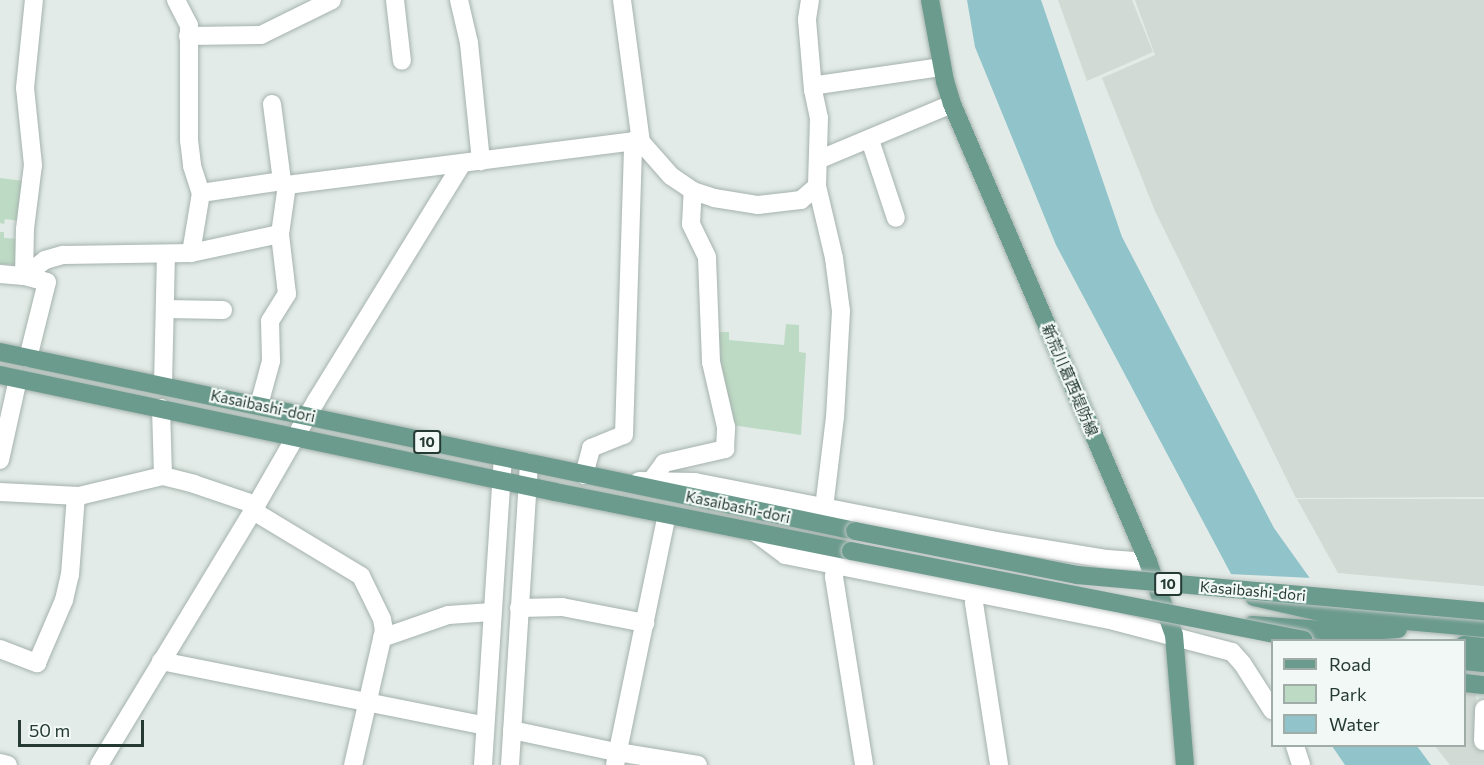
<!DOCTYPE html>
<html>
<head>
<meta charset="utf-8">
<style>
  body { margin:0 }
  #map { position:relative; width:1484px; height:765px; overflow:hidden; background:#e2ebe7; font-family:Commissioner,"Noto Sans JP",sans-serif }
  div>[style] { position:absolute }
  .built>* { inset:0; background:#d1dad5 }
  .green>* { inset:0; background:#bddac4 }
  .water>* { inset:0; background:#90c3ca }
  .pier>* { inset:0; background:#e2ebe7 }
  .roads { filter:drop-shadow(0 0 2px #a5b2ad) drop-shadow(0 0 2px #a5b2ad) }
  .minor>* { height:18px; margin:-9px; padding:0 9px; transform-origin:9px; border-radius:9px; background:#fff }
  .major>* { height:18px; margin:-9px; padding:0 9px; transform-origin:9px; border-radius:9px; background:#6b9b8d }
  .bridges { filter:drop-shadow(0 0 2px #c2c8c6) drop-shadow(0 0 2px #c2c8c6) }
  .major-bridge>* { height:18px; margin:-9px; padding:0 9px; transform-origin:9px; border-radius:9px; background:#6b9b8d }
  span { translate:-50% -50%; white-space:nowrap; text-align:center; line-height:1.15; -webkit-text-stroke:4.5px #f2f8f5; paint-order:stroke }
  .shield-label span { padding:2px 4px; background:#f2f8f5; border:2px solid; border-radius:4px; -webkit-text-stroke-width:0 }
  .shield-label { font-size:14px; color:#243a33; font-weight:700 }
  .street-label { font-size:15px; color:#243a33 }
  .legend { position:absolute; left:1271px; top:639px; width:195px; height:108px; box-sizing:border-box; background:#f2f8f5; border:2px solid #a0aca7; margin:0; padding:8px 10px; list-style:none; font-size:18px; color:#243a33 }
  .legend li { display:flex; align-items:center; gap:12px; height:30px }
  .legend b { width:30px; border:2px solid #a0aca7 }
  .scale { position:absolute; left:18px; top:720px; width:126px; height:27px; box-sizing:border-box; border:3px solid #243a33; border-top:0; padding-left:8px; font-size:18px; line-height:21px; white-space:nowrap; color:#243a33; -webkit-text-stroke:4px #f2f8f5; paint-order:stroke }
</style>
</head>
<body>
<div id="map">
  <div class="built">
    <div style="clip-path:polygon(1058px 0,1132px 0,1153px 52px,1087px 81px)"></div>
    <div style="clip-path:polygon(1135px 0,1484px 0,1484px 497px,1296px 498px,1155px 211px,1102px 78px,1155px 55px)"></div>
    <div style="clip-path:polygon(1297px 499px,1484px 499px,1484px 586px,1338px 573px)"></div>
    <div style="clip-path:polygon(1465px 693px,1476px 694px,1475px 743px,1484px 745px,1484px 765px,1450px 765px,1435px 746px,1464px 746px)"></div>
  </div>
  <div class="green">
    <div style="clip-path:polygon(0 178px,24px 181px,20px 221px,5px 219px,4px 224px,0 223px)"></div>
    <div style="clip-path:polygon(0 232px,4px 232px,4px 238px,19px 239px,17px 265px,0 264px)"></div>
    <div style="clip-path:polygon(786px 324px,799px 325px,799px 352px,806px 353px,801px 435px,732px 425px,715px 332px,729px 332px,729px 340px,784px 345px)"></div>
  </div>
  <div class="water">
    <div style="clip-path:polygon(967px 0,1041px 0,1122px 237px,1274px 528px,1354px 640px,1272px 640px,1272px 651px,1056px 245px,975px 47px)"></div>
    <div style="clip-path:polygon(1332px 746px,1417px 746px,1431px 765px,1345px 765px)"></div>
  </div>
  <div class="pier">
    <div style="clip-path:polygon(1228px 574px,1313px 578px,1357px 640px,1272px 640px,1272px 652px,1269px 651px)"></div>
  </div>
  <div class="roads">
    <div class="minor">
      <div style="left:176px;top:0;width:28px;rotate:63deg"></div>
      <div style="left:189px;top:25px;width:115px;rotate:90deg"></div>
      <div style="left:189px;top:140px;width:26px;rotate:83deg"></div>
      <div style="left:192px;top:166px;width:28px;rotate:72deg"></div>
      <div style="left:201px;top:193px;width:61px;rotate:99.5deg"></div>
      <div style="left:395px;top:0;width:61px;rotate:83.5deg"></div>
      <div style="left:459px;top:0;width:44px;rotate:76.9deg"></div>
      <div style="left:469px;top:43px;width:119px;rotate:84.2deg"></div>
      <div style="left:622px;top:0;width:143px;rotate:82.4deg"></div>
      <div style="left:810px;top:0;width:20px;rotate:99deg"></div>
      <div style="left:807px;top:20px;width:70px;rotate:85.1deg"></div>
      <div style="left:813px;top:90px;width:29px;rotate:78deg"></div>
      <div style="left:819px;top:118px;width:68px;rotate:91.7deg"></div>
      <div style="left:817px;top:186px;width:74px;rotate:76.7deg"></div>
      <div style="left:834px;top:258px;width:53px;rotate:82.5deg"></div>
      <div style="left:841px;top:311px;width:106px;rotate:93.2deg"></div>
      <div style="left:835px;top:417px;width:92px;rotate:96.9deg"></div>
      <div style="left:188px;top:36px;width:73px;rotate:-0.8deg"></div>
      <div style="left:261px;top:35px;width:79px;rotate:-26.2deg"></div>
      <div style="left:813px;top:90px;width:7px;rotate:-45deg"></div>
      <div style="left:818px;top:85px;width:125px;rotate:-8.3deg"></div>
      <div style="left:272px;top:104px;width:78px;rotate:82.6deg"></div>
      <div style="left:870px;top:140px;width:82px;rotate:71.6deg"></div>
      <div style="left:818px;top:160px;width:145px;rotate:-22.7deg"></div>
      <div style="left:201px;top:193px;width:82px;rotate:-8.4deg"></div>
      <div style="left:282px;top:181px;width:6px;rotate:39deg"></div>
      <div style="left:287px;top:185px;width:349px;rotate:-7.2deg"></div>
      <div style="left:633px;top:141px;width:8px;rotate:7deg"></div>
      <div style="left:641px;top:142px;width:45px;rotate:48.6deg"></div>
      <div style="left:671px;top:176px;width:27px;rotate:34deg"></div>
      <div style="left:693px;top:191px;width:22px;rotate:18deg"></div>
      <div style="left:714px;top:198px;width:45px;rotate:9deg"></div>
      <div style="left:758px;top:205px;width:43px;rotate:-6.6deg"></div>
      <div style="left:801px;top:200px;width:21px;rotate:-41deg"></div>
      <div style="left:0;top:274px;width:24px;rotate:5deg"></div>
      <div style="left:24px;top:276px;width:26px;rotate:-37deg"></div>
      <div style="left:45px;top:260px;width:19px;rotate:-16deg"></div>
      <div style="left:63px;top:255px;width:128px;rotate:-0.9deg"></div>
      <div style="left:191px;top:253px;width:91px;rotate:-12.1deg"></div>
      <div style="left:166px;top:309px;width:57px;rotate:1deg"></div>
      <div style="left:28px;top:358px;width:78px;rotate:-76deg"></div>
      <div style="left:47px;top:282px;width:24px;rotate:-165deg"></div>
      <div style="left:24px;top:276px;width:47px;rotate:-88.8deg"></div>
      <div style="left:25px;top:229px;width:64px;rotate:-82.9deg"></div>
      <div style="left:33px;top:165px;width:77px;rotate:-95.9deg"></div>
      <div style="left:25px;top:88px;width:88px;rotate:-84.2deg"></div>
      <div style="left:163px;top:385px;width:130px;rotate:-88.7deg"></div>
      <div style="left:259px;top:405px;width:46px;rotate:-74.7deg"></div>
      <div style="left:271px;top:361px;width:40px;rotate:-91.4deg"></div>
      <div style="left:270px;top:321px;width:32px;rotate:-58deg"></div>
      <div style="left:287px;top:294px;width:60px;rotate:-96.7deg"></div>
      <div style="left:280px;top:234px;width:49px;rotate:-81.9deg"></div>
      <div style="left:161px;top:408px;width:68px;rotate:88.3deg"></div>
      <div style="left:0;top:460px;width:83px;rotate:-77.5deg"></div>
      <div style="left:584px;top:475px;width:28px;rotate:-75deg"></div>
      <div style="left:591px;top:448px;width:35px;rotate:-22deg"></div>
      <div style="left:624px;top:435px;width:294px;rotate:-88.2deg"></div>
      <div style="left:639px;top:481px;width:56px;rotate:1deg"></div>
      <div style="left:695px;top:482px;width:301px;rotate:11.1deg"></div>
      <div style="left:990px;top:540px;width:119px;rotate:9.2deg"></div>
      <div style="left:1107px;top:559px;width:41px;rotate:4.2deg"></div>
      <div style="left:651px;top:481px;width:22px;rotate:-54deg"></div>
      <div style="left:664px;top:463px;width:63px;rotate:-12.9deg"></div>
      <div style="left:725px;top:449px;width:22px;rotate:-87deg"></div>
      <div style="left:726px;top:427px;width:67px;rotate:-103deg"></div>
      <div style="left:711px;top:362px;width:105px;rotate:-92.2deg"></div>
      <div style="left:707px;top:257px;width:37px;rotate:-116deg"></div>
      <div style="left:691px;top:224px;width:33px;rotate:-87deg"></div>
      <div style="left:0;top:492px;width:79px;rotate:2.9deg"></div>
      <div style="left:79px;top:496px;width:86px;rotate:-13.4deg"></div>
      <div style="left:163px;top:476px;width:32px;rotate:14deg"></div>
      <div style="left:194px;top:484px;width:56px;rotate:18.8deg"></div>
      <div style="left:247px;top:502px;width:18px;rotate:45deg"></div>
      <div style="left:260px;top:515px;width:118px;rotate:31.1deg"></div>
      <div style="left:361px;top:576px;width:48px;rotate:64deg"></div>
      <div style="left:382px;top:619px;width:11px;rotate:80deg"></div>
      <div style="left:384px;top:630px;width:139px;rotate:102.9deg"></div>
      <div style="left:756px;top:533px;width:36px;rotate:37deg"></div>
      <div style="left:785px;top:555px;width:336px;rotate:11.3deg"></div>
      <div style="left:1114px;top:621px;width:122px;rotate:14.7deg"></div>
      <div style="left:1232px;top:652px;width:15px;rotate:48deg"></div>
      <div style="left:1242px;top:663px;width:56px;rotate:57.4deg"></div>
      <div style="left:835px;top:564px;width:13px;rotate:94deg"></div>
      <div style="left:834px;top:577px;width:190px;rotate:80.9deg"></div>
      <div style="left:975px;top:594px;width:9px;rotate:96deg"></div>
      <div style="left:974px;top:603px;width:164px;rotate:81.2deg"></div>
      <div style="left:519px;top:608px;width:43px;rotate:-1.3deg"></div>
      <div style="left:562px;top:607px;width:85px;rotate:10.9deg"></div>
      <div style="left:382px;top:638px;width:70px;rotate:-19.2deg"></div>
      <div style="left:448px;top:615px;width:44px;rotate:-3.9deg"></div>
      <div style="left:0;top:649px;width:40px;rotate:21deg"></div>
      <div style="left:37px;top:663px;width:69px;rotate:-66.8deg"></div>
      <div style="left:64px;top:600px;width:26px;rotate:-77deg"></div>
      <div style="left:70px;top:575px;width:79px;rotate:-85.7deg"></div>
      <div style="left:161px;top:661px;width:330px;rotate:11.3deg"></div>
      <div style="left:512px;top:730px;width:101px;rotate:12deg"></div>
      <div style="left:611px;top:751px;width:88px;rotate:9.1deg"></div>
      <div style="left:1483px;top:741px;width:32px;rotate:-88deg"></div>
      <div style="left:1295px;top:746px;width:20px;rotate:72deg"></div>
      <div style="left:0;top:763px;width:8px;rotate:14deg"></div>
      <div style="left:99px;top:765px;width:299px;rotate:-58.8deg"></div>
      <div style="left:254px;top:509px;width:125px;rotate:-60.1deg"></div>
      <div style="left:316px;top:401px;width:278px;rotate:-58.4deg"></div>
      <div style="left:483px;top:765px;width:308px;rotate:-86.3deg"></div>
      <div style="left:510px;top:765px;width:303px;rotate:-86.4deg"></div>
      <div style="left:615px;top:765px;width:255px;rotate:-78.3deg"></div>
    </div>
    <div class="major">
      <div style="left:930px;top:0;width:82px;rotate:79.5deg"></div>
      <div style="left:945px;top:81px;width:24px;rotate:73deg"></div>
      <div style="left:952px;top:104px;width:498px;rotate:66.8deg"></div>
      <div style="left:1148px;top:562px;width:77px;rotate:70.4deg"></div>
      <div style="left:1174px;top:635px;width:130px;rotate:85.2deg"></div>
      <div style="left:0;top:352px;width:874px;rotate:11.82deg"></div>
      <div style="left:0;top:375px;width:567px;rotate:11.9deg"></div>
      <div style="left:555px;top:492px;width:302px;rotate:11.3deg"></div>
      <div style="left:1254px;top:597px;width:77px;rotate:12.8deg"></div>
      <div style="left:1329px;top:614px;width:156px;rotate:5.2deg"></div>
      <div style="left:1252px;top:625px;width:99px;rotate:4deg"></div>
      <div style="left:1351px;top:632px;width:47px;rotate:-3.7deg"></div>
      <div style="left:1464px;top:645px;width:20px;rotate:6deg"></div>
      <div style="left:1464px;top:661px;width:20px;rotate:6deg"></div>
      <div style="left:1464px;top:683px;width:20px;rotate:6deg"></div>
    </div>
  </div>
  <div class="bridges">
    <div class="major-bridge">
      <div style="left:855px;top:531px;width:226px;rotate:11.2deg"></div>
      <div style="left:1077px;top:575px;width:409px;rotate:5.1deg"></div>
      <div style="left:851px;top:551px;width:461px;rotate:11.1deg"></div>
    </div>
  </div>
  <div class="shield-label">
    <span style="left:427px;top:442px">10</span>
    <span style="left:1168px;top:584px">10</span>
  </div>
  <div class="street-label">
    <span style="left:1070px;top:380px;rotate:67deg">新荒川葛西堤防線</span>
    <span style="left:263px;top:406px;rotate:12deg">Kasaibashi-dori</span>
    <span style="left:738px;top:507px;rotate:12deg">Kasaibashi-dori</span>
    <span style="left:1253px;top:591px;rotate:5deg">Kasaibashi-dori</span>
  </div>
  <ul class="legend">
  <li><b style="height:8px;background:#6b9b8d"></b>Road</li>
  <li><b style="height:16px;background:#bddac4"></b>Park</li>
  <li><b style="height:16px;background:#90c3ca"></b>Water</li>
  </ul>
  <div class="scale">50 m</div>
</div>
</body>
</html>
